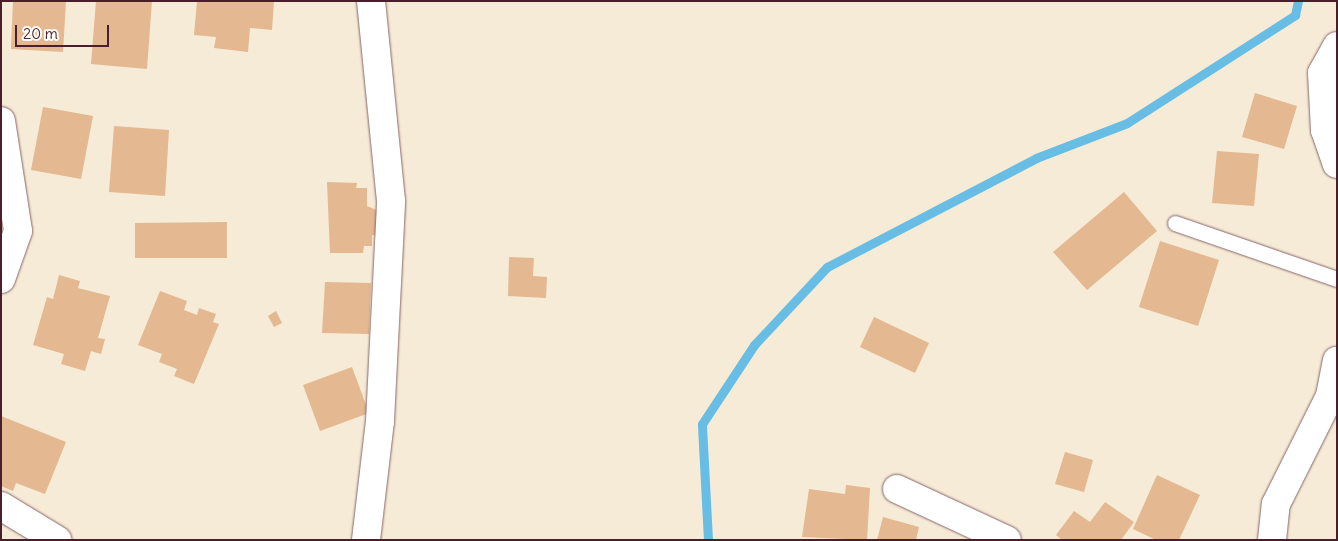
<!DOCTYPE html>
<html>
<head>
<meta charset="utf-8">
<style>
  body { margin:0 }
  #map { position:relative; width:1338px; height:541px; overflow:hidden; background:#f6ebd7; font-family:Delius,sans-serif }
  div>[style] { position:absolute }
  .stream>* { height:9px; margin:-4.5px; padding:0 4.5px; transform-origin:4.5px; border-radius:4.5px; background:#67bde3 }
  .building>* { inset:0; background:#e4b890 }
  .roads { filter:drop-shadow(0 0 1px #866667) drop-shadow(0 0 1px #866667) }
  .service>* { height:15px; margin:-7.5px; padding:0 7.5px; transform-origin:7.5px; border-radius:7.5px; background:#fff }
  .minor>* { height:28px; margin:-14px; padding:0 14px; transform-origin:14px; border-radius:14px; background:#fff }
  span { translate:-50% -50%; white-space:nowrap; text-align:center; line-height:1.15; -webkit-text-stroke:4.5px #fdfcf7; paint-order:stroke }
  .frame { position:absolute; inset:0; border:2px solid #4a1f2b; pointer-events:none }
  .scale { position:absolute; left:15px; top:25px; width:94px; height:22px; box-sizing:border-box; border:2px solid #4a1f2b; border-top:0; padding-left:6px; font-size:15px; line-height:18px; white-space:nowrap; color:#4a1f2b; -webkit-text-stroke:4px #fdfcf7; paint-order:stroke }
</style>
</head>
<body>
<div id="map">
  <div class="stream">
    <div style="left:708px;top:540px;width:116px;rotate:-93deg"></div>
    <div style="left:702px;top:424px;width:95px;rotate:-56.6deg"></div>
    <div style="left:754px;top:345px;width:107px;rotate:-46.9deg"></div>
    <div style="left:827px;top:267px;width:236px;rotate:-27.5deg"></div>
    <div style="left:1036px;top:158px;width:97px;rotate:-21deg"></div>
    <div style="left:1127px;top:123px;width:200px;rotate:-32.7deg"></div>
    <div style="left:1295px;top:15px;width:14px;rotate:-78deg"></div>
  </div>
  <div class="building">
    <div style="clip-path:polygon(13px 1px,66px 1px,63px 52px,11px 49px)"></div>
    <div style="clip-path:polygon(96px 1px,152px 1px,147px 69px,91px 64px)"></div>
    <div style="clip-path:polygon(197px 1px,274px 1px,272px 30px,250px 28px,248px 52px,214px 48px,216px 37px,194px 35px)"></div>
    <div style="clip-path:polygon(1255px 93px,1297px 106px,1284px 149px,1242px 137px)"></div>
    <div style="clip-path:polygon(43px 107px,93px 116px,81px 179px,31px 170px)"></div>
    <div style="clip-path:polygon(114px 126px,169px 130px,165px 196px,109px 192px)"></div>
    <div style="clip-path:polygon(1217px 151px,1259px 154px,1254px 206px,1212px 203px)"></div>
    <div style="clip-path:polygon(327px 182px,357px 183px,356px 188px,367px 188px,367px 206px,381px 212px,380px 235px,372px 235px,372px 246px,364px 246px,363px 253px,330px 253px)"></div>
    <div style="clip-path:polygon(1124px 192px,1157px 231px,1087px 290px,1053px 252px)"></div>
    <div style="clip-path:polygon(227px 222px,227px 258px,135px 258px,135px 223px)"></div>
    <div style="clip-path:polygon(1160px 241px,1219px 260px,1198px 326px,1139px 307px)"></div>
    <div style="clip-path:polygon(509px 257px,534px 258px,533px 276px,547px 277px,546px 298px,508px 296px)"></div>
    <div style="clip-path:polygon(59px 275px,80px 281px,78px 288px,110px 296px,98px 338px,105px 339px,101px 354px,91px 351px,85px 371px,61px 364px,64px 354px,33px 345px,47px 297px,53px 299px)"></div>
    <div style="clip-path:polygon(325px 282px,371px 283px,369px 334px,322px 333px)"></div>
    <div style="clip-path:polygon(160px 291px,187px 301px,184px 310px,197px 315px,199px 308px,216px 314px,213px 322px,219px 324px,194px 384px,174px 376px,177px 369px,159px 362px,162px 354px,138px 345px)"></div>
    <div style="clip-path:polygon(276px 311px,282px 323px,274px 327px,268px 316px)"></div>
    <div style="clip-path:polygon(874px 317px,929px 343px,915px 373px,860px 347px)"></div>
    <div style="clip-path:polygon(352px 367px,369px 413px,320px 431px,303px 385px)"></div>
    <div style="clip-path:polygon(1px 416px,66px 442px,45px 494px,16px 483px,13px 491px,1px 486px)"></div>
    <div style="clip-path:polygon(1065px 452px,1093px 460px,1084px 492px,1055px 484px)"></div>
    <div style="clip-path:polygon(1157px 475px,1200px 495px,1179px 540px,1156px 540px,1133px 529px)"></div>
    <div style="clip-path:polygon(846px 485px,870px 488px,867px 540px,802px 537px,809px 489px,845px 494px)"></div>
    <div style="clip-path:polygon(1105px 502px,1134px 522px,1121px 540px,1062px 540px,1056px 535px,1074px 511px,1090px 522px)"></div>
    <div style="clip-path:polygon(883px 517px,919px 527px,916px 540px,877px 540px)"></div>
  </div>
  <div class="roads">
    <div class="service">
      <div style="left:1175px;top:223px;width:171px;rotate:19.1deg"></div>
    </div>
    <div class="minor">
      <div style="left:1337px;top:46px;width:31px;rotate:119deg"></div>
      <div style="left:1322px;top:73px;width:57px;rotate:87deg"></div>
      <div style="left:1325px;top:130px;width:36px;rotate:71deg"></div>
      <div style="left:1px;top:121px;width:111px;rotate:81.2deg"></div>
      <div style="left:18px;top:231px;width:51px;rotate:109.5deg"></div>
      <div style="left:897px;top:489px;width:121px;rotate:24.9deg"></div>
      <div style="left:1px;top:506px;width:66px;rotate:31.3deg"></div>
      <div style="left:366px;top:540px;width:120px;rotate:-83.3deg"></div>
      <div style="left:380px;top:421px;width:220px;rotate:-87.1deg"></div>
      <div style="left:391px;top:201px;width:201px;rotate:-95.7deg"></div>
      <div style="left:1272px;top:540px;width:36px;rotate:-84deg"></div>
      <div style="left:1276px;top:504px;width:121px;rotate:-63.4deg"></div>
      <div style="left:1330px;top:396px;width:36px;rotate:-79deg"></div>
    </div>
  </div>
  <div class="frame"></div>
  <div class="scale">20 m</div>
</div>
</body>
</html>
